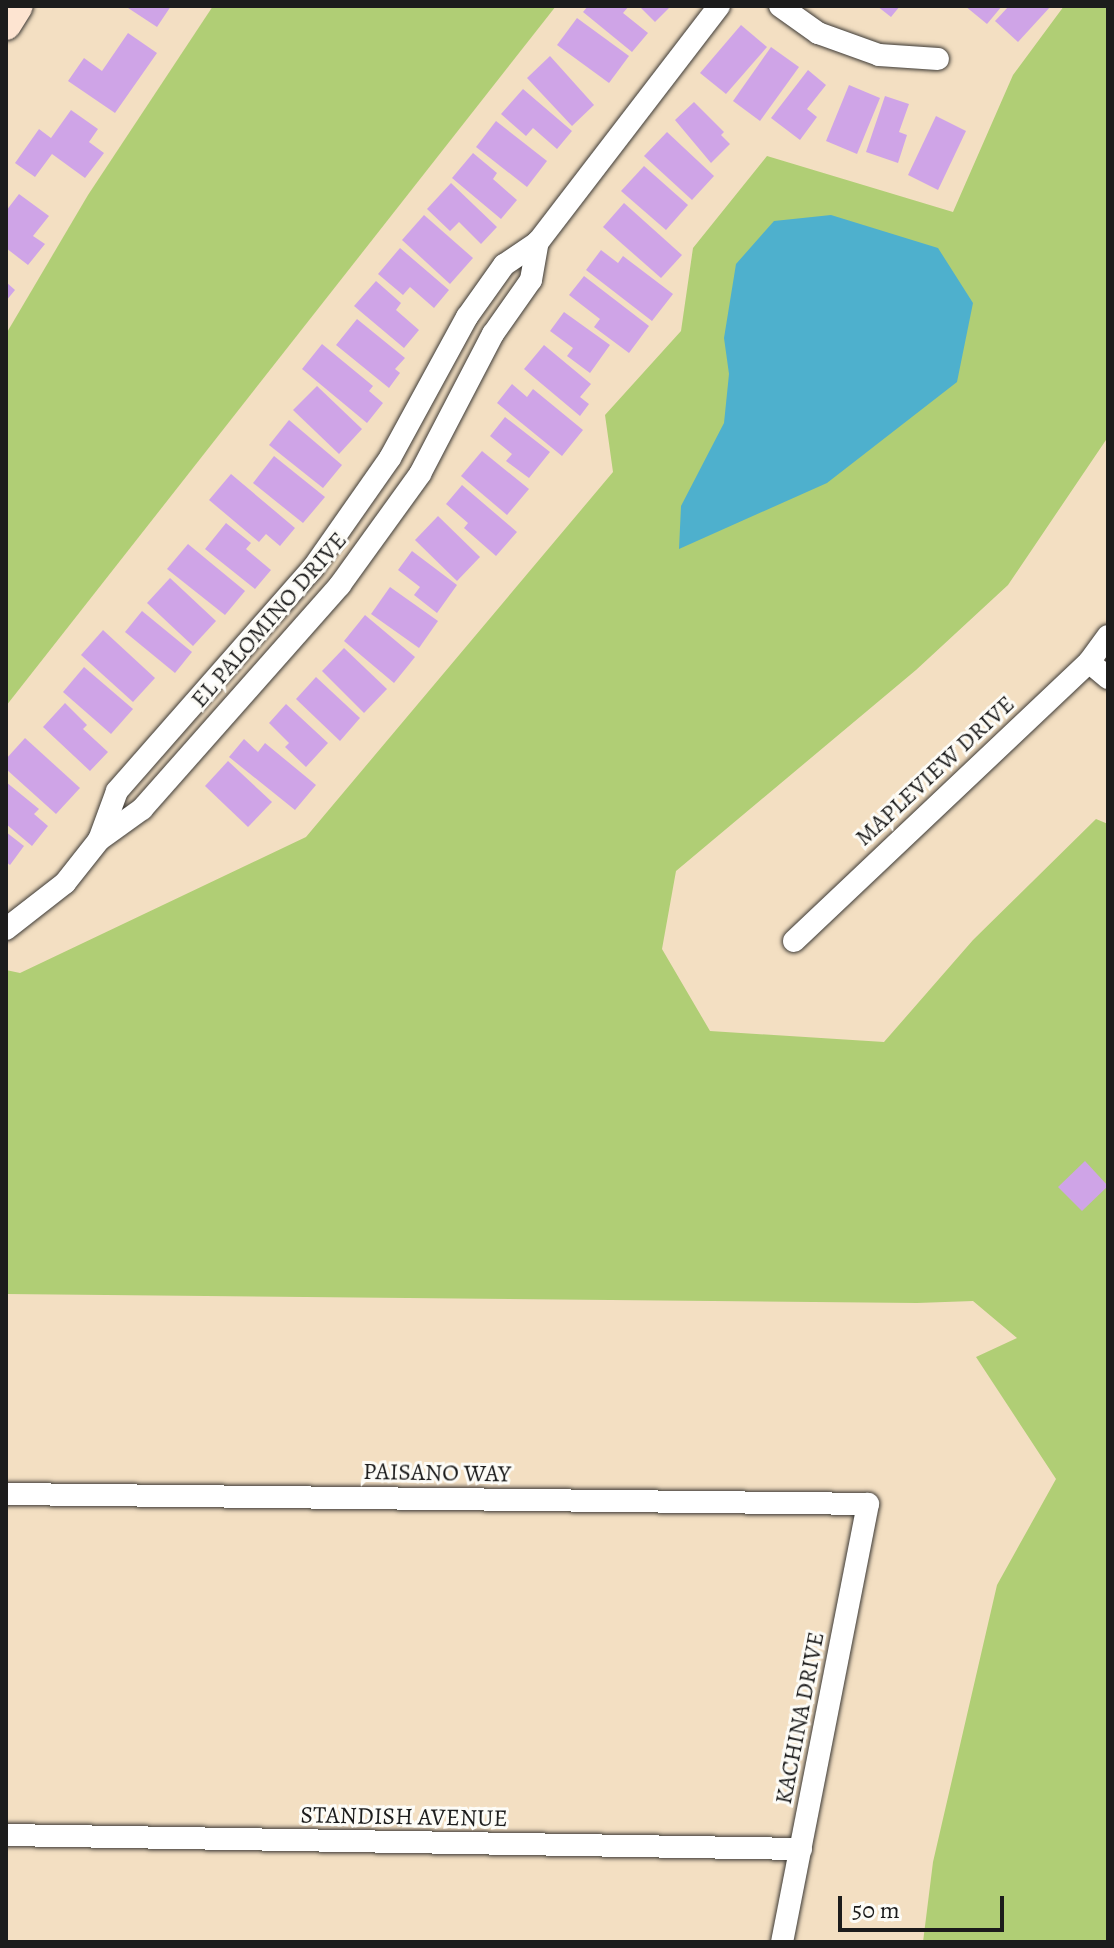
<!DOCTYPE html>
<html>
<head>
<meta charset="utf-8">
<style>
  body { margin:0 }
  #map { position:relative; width:1114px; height:1948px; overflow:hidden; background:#f3dfc2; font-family:Alegreya,serif }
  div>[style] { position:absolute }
  .green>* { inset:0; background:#b0ce75 }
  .water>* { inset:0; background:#4eb0cd }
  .building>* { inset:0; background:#cfa4e7 }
  .roads { filter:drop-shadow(0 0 2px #3c3935) drop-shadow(0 0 2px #3c3935) }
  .minor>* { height:22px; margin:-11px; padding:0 11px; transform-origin:11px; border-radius:11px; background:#fff }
  .secondary>* { height:30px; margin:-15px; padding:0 15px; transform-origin:15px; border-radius:15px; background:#fde4d1 }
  span { translate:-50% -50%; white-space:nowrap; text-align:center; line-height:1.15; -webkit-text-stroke:6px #fdfcf7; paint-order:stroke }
  .street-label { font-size:24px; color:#1c1c1c }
  .frame { position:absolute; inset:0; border:8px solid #1c1c1c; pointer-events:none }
  .scale { position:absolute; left:838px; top:1896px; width:166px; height:36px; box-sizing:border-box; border:4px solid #1c1c1c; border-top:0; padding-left:10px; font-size:24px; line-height:28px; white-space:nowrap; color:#1c1c1c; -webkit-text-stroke:6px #fdfcf7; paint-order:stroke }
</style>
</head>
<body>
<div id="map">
  <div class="green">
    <div style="clip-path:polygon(213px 6px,556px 6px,6px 706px,6px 334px,88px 195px)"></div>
    <div style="clip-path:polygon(1064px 6px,1108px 6px,1108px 437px,1008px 585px,916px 670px,676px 871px,662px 949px,710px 1031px,884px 1042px,973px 940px,1096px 819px,1108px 824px,1108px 1942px,923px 1942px,933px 1862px,997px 1585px,1056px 1479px,976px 1357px,1017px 1338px,973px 1301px,917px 1303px,6px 1294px,6px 970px,20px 973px,306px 837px,613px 472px,605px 415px,681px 331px,693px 248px,767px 156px,953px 212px,1013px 75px)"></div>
  </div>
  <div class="water">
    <div style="clip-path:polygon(831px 215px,938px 248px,973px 303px,957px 382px,827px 483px,679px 549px,681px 506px,724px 423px,729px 374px,724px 338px,736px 264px,774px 221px)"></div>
  </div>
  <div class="building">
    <div style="clip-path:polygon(125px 6px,171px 6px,157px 27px)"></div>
    <div style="clip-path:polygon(588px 6px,629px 6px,623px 13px,648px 33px,632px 52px,583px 12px)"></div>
    <div style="clip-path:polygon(639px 6px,671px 6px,655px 22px)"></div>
    <div style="clip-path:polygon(877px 6px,900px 6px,891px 17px)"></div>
    <div style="clip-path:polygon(965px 6px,1002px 6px,987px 24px)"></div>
    <div style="clip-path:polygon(1009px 6px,1051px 6px,1018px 42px,995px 21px)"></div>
    <div style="clip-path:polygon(577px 18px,629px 56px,609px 83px,557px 45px)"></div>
    <div style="clip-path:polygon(741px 25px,767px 47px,726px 94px,700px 73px)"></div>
    <div style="clip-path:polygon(128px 33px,157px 53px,115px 113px,68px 81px,84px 58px,102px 71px)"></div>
    <div style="clip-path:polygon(771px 47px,799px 67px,760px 121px,733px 101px)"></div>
    <div style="clip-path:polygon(550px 56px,594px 105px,572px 126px,527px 78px)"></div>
    <div style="clip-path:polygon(808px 70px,826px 85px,807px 109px,817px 117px,800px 140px,771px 118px)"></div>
    <div style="clip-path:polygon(849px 85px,880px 98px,857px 154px,826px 141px)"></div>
    <div style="clip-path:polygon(523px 89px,572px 131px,557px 149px,533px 128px,526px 136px,501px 114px)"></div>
    <div style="clip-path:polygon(885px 96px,909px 104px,899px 132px,907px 135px,898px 163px,866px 152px)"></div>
    <div style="clip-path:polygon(694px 102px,724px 132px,721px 135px,730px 144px,711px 163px,675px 120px)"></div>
    <div style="clip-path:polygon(71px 110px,98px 129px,89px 142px,104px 153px,85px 178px,52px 154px,35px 177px,15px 163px,39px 129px,51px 138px)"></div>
    <div style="clip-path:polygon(936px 116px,966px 131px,938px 190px,908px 175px)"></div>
    <div style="clip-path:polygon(496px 121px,547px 161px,527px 187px,476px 147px)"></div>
    <div style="clip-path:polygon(667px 132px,714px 176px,692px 200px,644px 156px)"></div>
    <div style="clip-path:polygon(473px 153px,497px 173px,493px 179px,517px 200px,501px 219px,452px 178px)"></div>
    <div style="clip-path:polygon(644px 166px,688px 205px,666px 230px,621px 191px)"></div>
    <div style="clip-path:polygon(451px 183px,497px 227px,481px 244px,459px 222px,450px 231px,427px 209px)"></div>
    <div style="clip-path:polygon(19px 194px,49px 216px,33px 236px,45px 244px,28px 265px,6px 248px,6px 211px)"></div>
    <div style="clip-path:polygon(624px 203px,682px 255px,661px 278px,603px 227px)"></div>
    <div style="clip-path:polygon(424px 215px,473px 258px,450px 284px,402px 240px)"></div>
    <div style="clip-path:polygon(400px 248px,449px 290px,434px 308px,410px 287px,403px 295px,378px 274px)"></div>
    <div style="clip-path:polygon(601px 250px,618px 263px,623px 256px,673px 294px,652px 321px,586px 270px)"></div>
    <div style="clip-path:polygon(584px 276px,649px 326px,629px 353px,594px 327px,600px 319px,569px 295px)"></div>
    <div style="clip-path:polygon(376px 281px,401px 303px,396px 310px,419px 330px,404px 348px,354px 306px)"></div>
    <div style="clip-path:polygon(6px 282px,15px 290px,6px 301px)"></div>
    <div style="clip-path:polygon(564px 312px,610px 345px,590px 373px,567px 356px,573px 348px,550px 331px)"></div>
    <div style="clip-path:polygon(357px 319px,405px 358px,395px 369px,400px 373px,389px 388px,336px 345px)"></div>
    <div style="clip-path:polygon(322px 344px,373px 386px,369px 391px,383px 403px,367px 423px,302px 369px)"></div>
    <div style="clip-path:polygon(544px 345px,591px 384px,580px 397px,589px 404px,580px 416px,524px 369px)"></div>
    <div style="clip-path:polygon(512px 384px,527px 397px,533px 389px,583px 430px,562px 456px,497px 403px)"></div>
    <div style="clip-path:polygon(317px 386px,362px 429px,339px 454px,293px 410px)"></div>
    <div style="clip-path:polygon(505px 417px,550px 452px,529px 478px,506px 461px,512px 454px,490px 436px)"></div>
    <div style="clip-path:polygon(289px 420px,342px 465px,323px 488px,269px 445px)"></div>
    <div style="clip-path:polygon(482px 451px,529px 489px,507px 515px,461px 476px)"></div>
    <div style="clip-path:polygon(274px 456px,325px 497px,303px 523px,253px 483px)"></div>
    <div style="clip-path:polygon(231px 474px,295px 528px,280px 546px,266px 534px,259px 542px,209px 500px)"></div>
    <div style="clip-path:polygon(462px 485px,517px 532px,496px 556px,464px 528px,468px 523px,446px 504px)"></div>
    <div style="clip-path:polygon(438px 516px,480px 557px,457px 581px,415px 540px)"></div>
    <div style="clip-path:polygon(226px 523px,251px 543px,246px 549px,271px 570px,255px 589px,205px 549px)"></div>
    <div style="clip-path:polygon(188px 544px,245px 591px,225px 615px,167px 569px)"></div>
    <div style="clip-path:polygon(412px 551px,457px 585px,437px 613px,414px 595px,420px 587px,398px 570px)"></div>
    <div style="clip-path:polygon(170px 578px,216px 621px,193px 646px,147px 603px)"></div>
    <div style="clip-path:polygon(390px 587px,438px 621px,419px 648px,371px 614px)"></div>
    <div style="clip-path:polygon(142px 611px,192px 652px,175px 673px,125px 632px)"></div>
    <div style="clip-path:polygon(365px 615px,415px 657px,394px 683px,344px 641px)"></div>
    <div style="clip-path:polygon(103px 630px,155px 678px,133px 702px,81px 655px)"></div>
    <div style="clip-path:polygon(344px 648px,387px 689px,364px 713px,322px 671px)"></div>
    <div style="clip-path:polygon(84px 667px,133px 709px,111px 734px,63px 692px)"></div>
    <div style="clip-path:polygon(316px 677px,360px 718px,340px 741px,296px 699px)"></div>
    <div style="clip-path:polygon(65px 703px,87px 725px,83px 729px,108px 752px,90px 771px,43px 727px)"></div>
    <div style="clip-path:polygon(286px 704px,328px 743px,306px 767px,285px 747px,289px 743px,269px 723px)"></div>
    <div style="clip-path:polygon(25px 738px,80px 788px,56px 814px,6px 769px,6px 759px)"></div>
    <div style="clip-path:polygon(244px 739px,258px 752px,265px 743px,316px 785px,295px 810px,229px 757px)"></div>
    <div style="clip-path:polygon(228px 761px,272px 802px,248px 827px,205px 786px)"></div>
    <div style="clip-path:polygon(6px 782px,39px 809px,34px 814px,48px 826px,32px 846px,6px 824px)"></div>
    <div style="clip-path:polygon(6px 832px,24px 846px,10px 865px,6px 862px)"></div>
    <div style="clip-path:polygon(1085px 1161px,1108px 1186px,1082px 1211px,1058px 1187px)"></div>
  </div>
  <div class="roads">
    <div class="minor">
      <div style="left:780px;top:6px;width:47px;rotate:35.4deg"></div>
      <div style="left:818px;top:33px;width:65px;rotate:19.8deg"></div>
      <div style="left:879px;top:55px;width:59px;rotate:3.9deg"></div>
      <div style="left:1089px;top:662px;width:25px;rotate:40deg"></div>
      <div style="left:99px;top:840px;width:53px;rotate:-35.8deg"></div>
      <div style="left:142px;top:809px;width:299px;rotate:-48.5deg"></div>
      <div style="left:340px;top:585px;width:137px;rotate:-54.2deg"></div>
      <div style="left:420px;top:474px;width:158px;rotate:-62.5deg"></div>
      <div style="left:493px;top:334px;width:66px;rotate:-54.9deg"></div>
      <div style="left:531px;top:280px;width:39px;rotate:-80deg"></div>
      <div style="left:6px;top:929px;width:75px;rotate:-37.9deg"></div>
      <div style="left:65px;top:883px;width:55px;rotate:-51.7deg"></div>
      <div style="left:99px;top:840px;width:52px;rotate:-69.8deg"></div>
      <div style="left:117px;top:791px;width:297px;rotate:-48.7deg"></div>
      <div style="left:313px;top:568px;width:134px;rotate:-55deg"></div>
      <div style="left:390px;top:458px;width:161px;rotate:-61.4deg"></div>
      <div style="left:467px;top:317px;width:64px;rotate:-54.6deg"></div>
      <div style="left:504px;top:265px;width:41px;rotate:-34.1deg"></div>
      <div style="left:538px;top:242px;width:297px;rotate:-52.5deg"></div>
      <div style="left:794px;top:941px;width:406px;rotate:-43.4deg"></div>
      <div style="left:1089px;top:662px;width:32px;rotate:-54deg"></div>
      <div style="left:6px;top:1494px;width:862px;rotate:0.66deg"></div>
      <div style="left:868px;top:1504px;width:446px;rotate:101.1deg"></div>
      <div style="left:6px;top:1835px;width:795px;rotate:1.01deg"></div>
    </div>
    <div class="secondary">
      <div style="left:6px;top:25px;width:22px;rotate:-58deg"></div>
    </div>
  </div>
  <div class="street-label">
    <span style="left:269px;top:620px;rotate:-49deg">EL PALOMINO DRIVE</span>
    <span style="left:935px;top:771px;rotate:-43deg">MAPLEVIEW DRIVE</span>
    <span style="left:437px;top:1473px;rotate:1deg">PAISANO WAY</span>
    <span style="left:800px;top:1718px;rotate:-79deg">KACHINA DRIVE</span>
    <span style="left:404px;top:1817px;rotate:1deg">STANDISH AVENUE</span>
  </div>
  <div class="frame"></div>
  <div class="scale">50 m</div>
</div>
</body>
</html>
